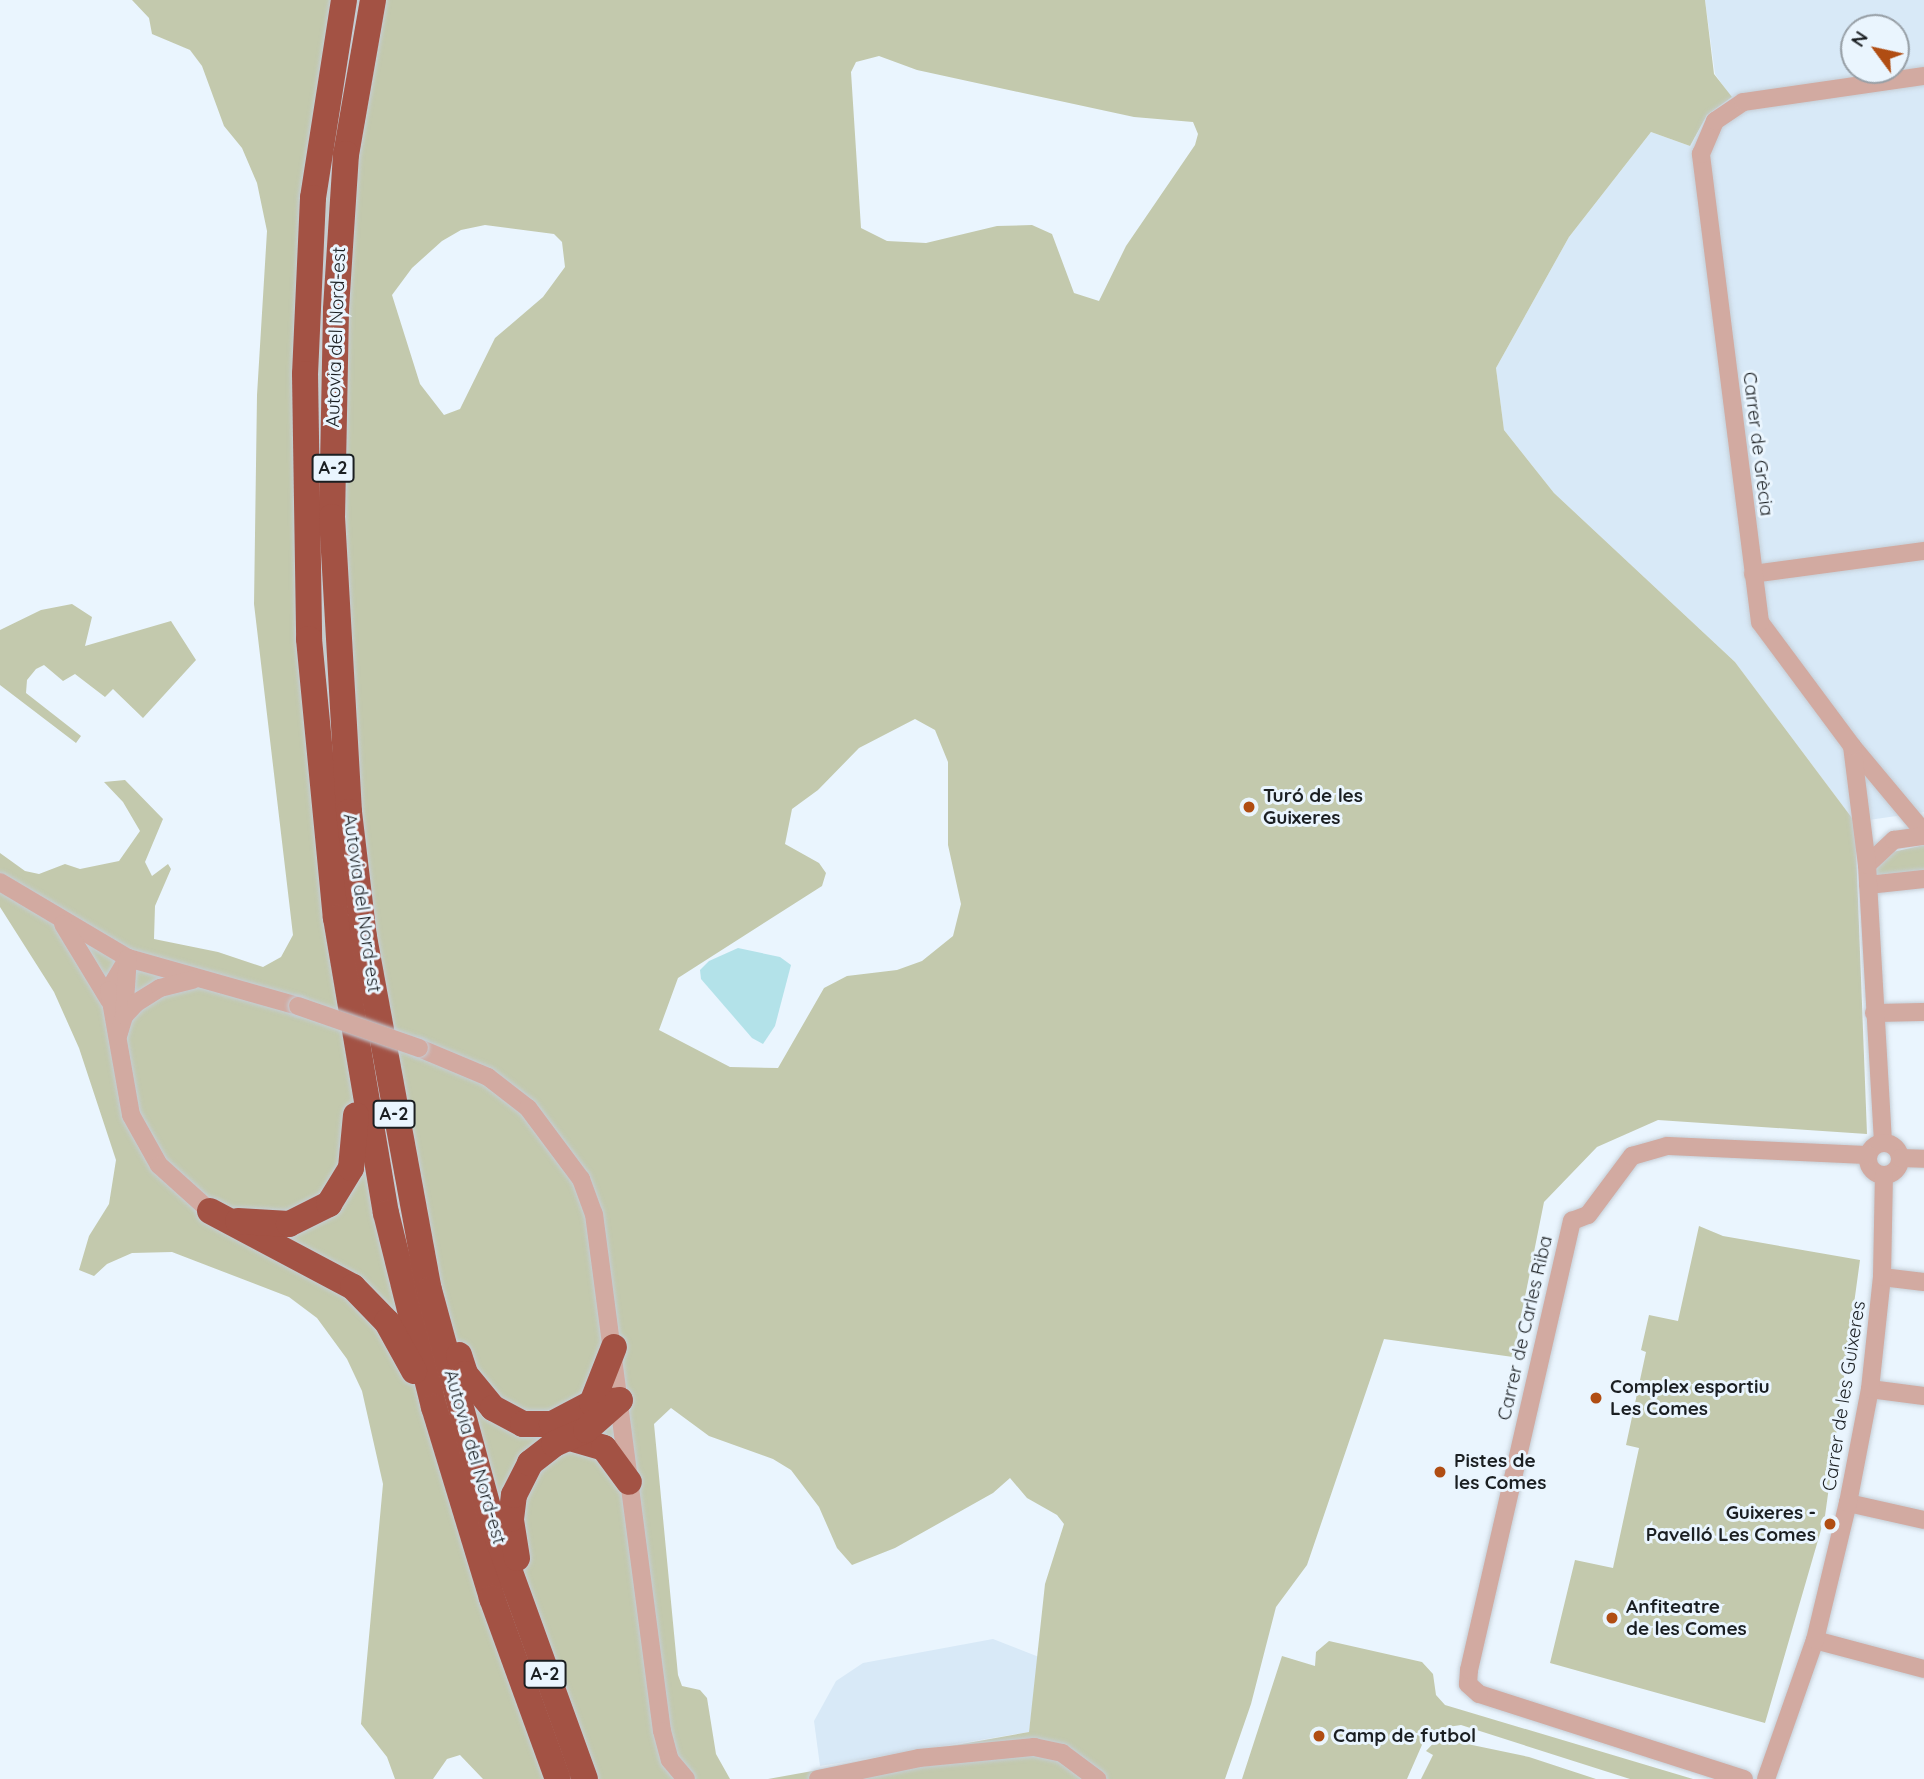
<!DOCTYPE html>
<html>
<head>
<meta charset="utf-8">
<style>
  body { margin:0 }
  #map { position:relative; width:1924px; height:1779px; overflow:hidden; background:#eaf5fe; font-family:Quicksand,sans-serif }
  div>[style] { position:absolute }
  .built>* { inset:0; background:#d8e9f7 }
  .green>* { inset:0; background:#c3c9ad }
  .water>* { inset:0; background:#b3e2e9 }
  .roads { filter:drop-shadow(0 0 2px #c5ced6) drop-shadow(0 0 2px #c5ced6) }
  .minor>* { height:18px; margin:-9px; padding:0 9px; transform-origin:9px; border-radius:9px; background:#d2aaa1 }
  .minor>.ring { margin:-9px; padding:0; box-sizing:content-box; background:none; border:18px solid #d2aaa1; border-radius:50% }
  .highway>* { height:26px; margin:-13px; padding:0 13px; transform-origin:13px; border-radius:13px; background:#a35244 }
  .bridges { filter:drop-shadow(0 0 2px #c5ced6) drop-shadow(0 0 2px #c5ced6) }
  .minor-bridge>* { height:18px; margin:-9px; padding:0 9px; transform-origin:9px; border-radius:9px; background:#d2aaa1 }
  .dots>* { width:19px; height:19px; translate:-50% -50%; box-sizing:border-box; border:4px solid #eaf5fe; border-radius:50% }
  span { translate:-50% -50%; white-space:nowrap; text-align:center; line-height:1.15; -webkit-text-stroke:6px #eaf5fe; paint-order:stroke }
  .shield-label span { padding:2px 5px; background:#eaf5fe; border:2px solid; border-radius:5px; -webkit-text-stroke-width:0 }
  .shield-label { font-size:18px; color:#1b1f22; font-weight:700 }
  .street-label { font-size:19px; color:#1b1f22 }
  .poi-label { font-size:19px; color:#1b1f22; font-weight:700 }
  .left { translate:0 -50%; text-align:left }
  .right { translate:-100% -50%; text-align:right }
  .north { position:absolute; left:1840px; top:14px; width:70px; height:70px; box-sizing:border-box; background:#eaf5fe; border:2px solid #979fa6; border-radius:50%; rotate:303deg; font-size:19px; font-weight:700; line-height:28px; text-align:center; color:#1b1f22 }
  .north::after { content:''; display:block; margin:auto; width:24px; height:32px; background:#b04d13; clip-path:polygon(50% 0,100% 100%,50% 72%,0 100%) }
</style>
</head>
<body>
<div id="map">
  <div class="built">
    <div style="clip-path:polygon(evenodd,1705px 0,1924px 0,1924px 812px,1855px 822px,1735px 662px,1554px 493px,1504px 430px,1496px 368px,1569px 237px,1651px 132px,1690px 146px,1707px 115px,1731px 97px,1715px 74px,1705px 0,1854px 28px,1896px 28px,1896px 70px,1854px 70px,1854px 28px)"></div>
    <div style="clip-path:polygon(993px 1639px,1039px 1657px,1029px 1732px,820px 1766px,814px 1721px,836px 1681px,863px 1663px)"></div>
  </div>
  <div class="green">
    <div style="clip-path:polygon(evenodd,132px 0,1705px 0,1714px 74px,1732px 97px,1707px 115px,1690px 146px,1651px 132px,1569px 237px,1496px 368px,1504px 430px,1554px 493px,1735px 662px,1855px 822px,1867px 1134px,1658px 1120px,1597px 1147px,1544px 1202px,1513px 1357px,1384px 1339px,1307px 1565px,1276px 1607px,1251px 1704px,1225px 1779px,768px 1779px,1029px 1732px,1045px 1584px,1064px 1524px,1057px 1515px,1027px 1498px,1010px 1478px,993px 1493px,895px 1548px,852px 1565px,837px 1548px,819px 1507px,791px 1470px,773px 1459px,709px 1436px,671px 1408px,654px 1424px,678px 1675px,682px 1686px,700px 1690px,707px 1698px,716px 1754px,730px 1779px,483px 1779px,460px 1755px,447px 1759px,433px 1779px,395px 1779px,387px 1757px,361px 1724px,383px 1484px,362px 1391px,347px 1359px,317px 1318px,289px 1297px,172px 1252px,132px 1253px,107px 1264px,94px 1276px,79px 1270px,89px 1236px,109px 1204px,116px 1160px,79px 1048px,54px 992px,0 907px,0 853px,25px 871px,39px 874px,65px 864px,80px 869px,119px 861px,140px 831px,123px 802px,104px 782px,125px 780px,163px 819px,145px 862px,152px 876px,168px 864px,171px 869px,155px 906px,154px 939px,218px 952px,263px 967px,281px 957px,293px 935px,254px 604px,257px 395px,267px 231px,257px 183px,242px 148px,224px 126px,202px 66px,190px 50px,152px 34px,149px 18px,132px 0,879px 56px,917px 70px,1134px 117px,1193px 122px,1198px 134px,1195px 145px,1126px 246px,1099px 301px,1074px 293px,1052px 234px,1032px 225px,997px 226px,926px 243px,887px 241px,861px 228px,851px 72px,856px 62px,879px 56px,132px 0,485px 225px,554px 234px,562px 242px,565px 267px,543px 297px,495px 338px,460px 409px,444px 415px,420px 384px,392px 295px,412px 268px,442px 241px,461px 230px,485px 225px,132px 0,915px 719px,935px 730px,948px 762px,948px 845px,961px 904px,953px 936px,922px 961px,897px 970px,847px 976px,824px 988px,778px 1068px,730px 1067px,659px 1030px,678px 978px,822px 886px,826px 873px,819px 863px,785px 844px,792px 809px,818px 790px,859px 748px,915px 719px)"></div>
    <div style="clip-path:polygon(72px 604px,92px 617px,85px 646px,171px 621px,196px 660px,143px 718px,113px 689px,105px 697px,75px 674px,63px 681px,44px 665px,36px 669px,27px 680px,26px 693px,81px 736px,76px 743px,0 685px,0 630px,41px 610px)"></div>
    <div style="clip-path:polygon(1924px 845px,1924px 875px,1874px 881px,1876px 867px,1888px 853px)"></div>
    <div style="clip-path:polygon(1699px 1226px,1723px 1236px,1860px 1260px,1825px 1516px,1765px 1723px,1550px 1663px,1575px 1560px,1613px 1568px,1639px 1448px,1626px 1445px,1646px 1352px,1641px 1350px,1649px 1315px,1678px 1321px)"></div>
    <div style="clip-path:polygon(1329px 1641px,1422px 1662px,1433px 1674px,1436px 1695px,1445px 1705px,1693px 1779px,1630px 1779px,1461px 1725px,1441px 1728px,1425px 1738px,1407px 1779px,1242px 1779px,1282px 1656px,1315px 1666px,1316px 1652px)"></div>
    <div style="clip-path:polygon(1441px 1735px,1454px 1736px,1453px 1741px,1529px 1757px,1596px 1779px,1421px 1779px,1433px 1755px,1426px 1751px)"></div>
  </div>
  <div class="water">
    <div style="clip-path:polygon(738px 948px,780px 957px,791px 965px,775px 1026px,763px 1044px,752px 1038px,701px 979px,700px 970px,709px 961px)"></div>
  </div>
  <div class="roads">
    <div class="minor">
      <div style="left:1753px;top:574px;width:173px;rotate:-7.7deg"></div>
      <div style="left:1852px;top:746px;width:112px;rotate:50.1deg"></div>
      <div style="left:1867px;top:865px;width:37px;rotate:-43deg"></div>
      <div style="left:1894px;top:840px;width:30px;rotate:-8deg"></div>
      <div style="left:0;top:882px;width:149px;rotate:30.7deg"></div>
      <div style="left:128px;top:958px;width:177px;rotate:15.8deg"></div>
      <div style="left:1868px;top:885px;width:56px;rotate:-6.1deg"></div>
      <div style="left:63px;top:924px;width:89px;rotate:58.8deg"></div>
      <div style="left:128px;top:958px;width:37px;rotate:121deg"></div>
      <div style="left:109px;top:990px;width:127px;rotate:80deg"></div>
      <div style="left:131px;top:1115px;width:57px;rotate:60.8deg"></div>
      <div style="left:159px;top:1165px;width:69px;rotate:42deg"></div>
      <div style="left:1874px;top:1013px;width:50px;rotate:-1.1deg"></div>
      <div style="left:124px;top:1016px;width:58px;rotate:-86.1deg"></div>
      <div style="left:118px;top:1036px;width:21px;rotate:-73deg"></div>
      <div style="left:124px;top:1016px;width:18px;rotate:-47deg"></div>
      <div style="left:136px;top:1003px;width:28px;rotate:-32deg"></div>
      <div style="left:160px;top:988px;width:34px;rotate:-14deg"></div>
      <div style="left:419px;top:1048px;width:75px;rotate:22.8deg"></div>
      <div style="left:488px;top:1077px;width:51px;rotate:37.8deg"></div>
      <div style="left:528px;top:1108px;width:89px;rotate:53.3deg"></div>
      <div style="left:581px;top:1179px;width:37px;rotate:70deg"></div>
      <div style="left:594px;top:1214px;width:521px;rotate:82.51deg"></div>
      <div style="left:662px;top:1731px;width:30px;rotate:75deg"></div>
      <div style="left:670px;top:1760px;width:25px;rotate:50deg"></div>
      <div style="left:1883px;top:1142px;width:277px;rotate:-93.3deg"></div>
      <div style="left:1867px;top:865px;width:120px;rotate:-97.2deg"></div>
      <div style="left:1852px;top:746px;width:154px;rotate:-126.6deg"></div>
      <div style="left:1760px;top:622px;width:472px;rotate:-97.2deg"></div>
      <div style="left:1701px;top:154px;width:36px;rotate:-67deg"></div>
      <div style="left:1715px;top:121px;width:34px;rotate:-34deg"></div>
      <div style="left:1743px;top:102px;width:183px;rotate:-8.2deg"></div>
      <div class="ring" style="left:1868px;top:1143px;width:14px;height:14px"></div>
      <div style="left:1900px;top:1158px;width:24px;rotate:2deg"></div>
      <div style="left:1882px;top:1277px;width:42px;rotate:6.8deg"></div>
      <div style="left:1870px;top:1389px;width:54px;rotate:7.4deg"></div>
      <div style="left:1848px;top:1503px;width:78px;rotate:12.6deg"></div>
      <div style="left:1815px;top:1640px;width:113px;rotate:14.9deg"></div>
      <div style="left:818px;top:1779px;width:103px;rotate:-11.7deg"></div>
      <div style="left:919px;top:1758px;width:116px;rotate:-5.5deg"></div>
      <div style="left:1034px;top:1747px;width:29px;rotate:12deg"></div>
      <div style="left:1062px;top:1753px;width:44px;rotate:36.6deg"></div>
      <div style="left:1744px;top:1779px;width:278px;rotate:-162.2deg"></div>
      <div style="left:1479px;top:1694px;width:15px;rotate:-138deg"></div>
      <div style="left:1468px;top:1684px;width:14px;rotate:-86deg"></div>
      <div style="left:1469px;top:1670px;width:461px;rotate:-77.1deg"></div>
      <div style="left:1572px;top:1221px;width:17px;rotate:-21deg"></div>
      <div style="left:1588px;top:1215px;width:74px;rotate:-53.3deg"></div>
      <div style="left:1632px;top:1156px;width:36px;rotate:-16deg"></div>
      <div style="left:1667px;top:1146px;width:201px;rotate:2.6deg"></div>
      <div style="left:1766px;top:1779px;width:147px;rotate:-70.6deg"></div>
      <div style="left:1815px;top:1640px;width:141px;rotate:-76.5deg"></div>
      <div style="left:1848px;top:1503px;width:116px;rotate:-79.1deg"></div>
      <div style="left:1870px;top:1389px;width:113px;rotate:-83.9deg"></div>
      <div style="left:1882px;top:1277px;width:102px;rotate:-88.9deg"></div>
    </div>
    <div class="highway">
      <div style="left:344px;top:0;width:200px;rotate:98.9deg"></div>
      <div style="left:313px;top:198px;width:176px;rotate:92.6deg"></div>
      <div style="left:305px;top:374px;width:265px;rotate:89.1deg"></div>
      <div style="left:309px;top:639px;width:280px;rotate:84.5deg"></div>
      <div style="left:336px;top:918px;width:299px;rotate:80.4deg"></div>
      <div style="left:386px;top:1213px;width:200px;rotate:76.1deg"></div>
      <div style="left:434px;top:1407px;width:200px;rotate:73.1deg"></div>
      <div style="left:492px;top:1598px;width:193px;rotate:70deg"></div>
      <div style="left:373px;top:0;width:156px;rotate:99.9deg"></div>
      <div style="left:346px;top:154px;width:156px;rotate:93.7deg"></div>
      <div style="left:336px;top:310px;width:207px;rotate:91.1deg"></div>
      <div style="left:332px;top:517px;width:295px;rotate:86.7deg"></div>
      <div style="left:349px;top:812px;width:126px;rotate:83.2deg"></div>
      <div style="left:364px;top:937px;width:359px;rotate:79.6deg"></div>
      <div style="left:429px;top:1290px;width:244px;rotate:74.8deg"></div>
      <div style="left:493px;top:1525px;width:270px;rotate:70.1deg"></div>
      <div style="left:210px;top:1211px;width:162px;rotate:28deg"></div>
      <div style="left:353px;top:1287px;width:49px;rotate:45.8deg"></div>
      <div style="left:387px;top:1322px;width:56px;rotate:61.1deg"></div>
      <div style="left:238px;top:1221px;width:51px;rotate:3.4deg"></div>
      <div style="left:289px;top:1224px;width:45px;rotate:-26.6deg"></div>
      <div style="left:329px;top:1204px;width:42px;rotate:-58.6deg"></div>
      <div style="left:351px;top:1168px;width:53px;rotate:-84.6deg"></div>
      <div style="left:459px;top:1355px;width:20px;rotate:72deg"></div>
      <div style="left:465px;top:1374px;width:44px;rotate:50.5deg"></div>
      <div style="left:493px;top:1408px;width:34px;rotate:28deg"></div>
      <div style="left:523px;top:1424px;width:29px"></div>
      <div style="left:552px;top:1424px;width:45px;rotate:-27.7deg"></div>
      <div style="left:592px;top:1403px;width:28px;rotate:-6deg"></div>
      <div style="left:592px;top:1403px;width:60px;rotate:-68.6deg"></div>
      <div style="left:570px;top:1438px;width:35px;rotate:16deg"></div>
      <div style="left:604px;top:1448px;width:42px;rotate:53.7deg"></div>
      <div style="left:517px;top:1558px;width:39px;rotate:-99deg"></div>
      <div style="left:511px;top:1519px;width:24px;rotate:-83deg"></div>
      <div style="left:514px;top:1495px;width:36px;rotate:-63deg"></div>
      <div style="left:530px;top:1463px;width:31px;rotate:-38deg"></div>
      <div style="left:554px;top:1444px;width:35px;rotate:-24deg"></div>
      <div style="left:586px;top:1430px;width:45px;rotate:-41.4deg"></div>
    </div>
  </div>
  <div class="bridges">
    <div class="minor-bridge">
      <div style="left:298px;top:1006px;width:128px;rotate:19.1deg"></div>
    </div>
  </div>
  <div class="dots">
    <div style="left:1249px;top:807px;background:#b04d13"></div>
    <div style="left:1596px;top:1398px;background:#b04d13"></div>
    <div style="left:1440px;top:1472px;background:#b04d13"></div>
    <div style="left:1830px;top:1524px;background:#b04d13"></div>
    <div style="left:1612px;top:1618px;background:#b04d13"></div>
    <div style="left:1319px;top:1736px;background:#b04d13"></div>
  </div>
  <div class="shield-label">
    <span style="left:333px;top:468px">A-2</span>
    <span style="left:394px;top:1114px">A-2</span>
    <span style="left:545px;top:1674px">A-2</span>
  </div>
  <div class="street-label">
    <span style="left:336px;top:337px;rotate:-88deg">Autovia del Nord-est</span>
    <span style="left:1758px;top:444px;rotate:83deg">Carrer de Grècia</span>
    <span style="left:362px;top:903px;rotate:82deg">Autovia del Nord-est</span>
    <span style="left:1525px;top:1328px;rotate:-77deg">Carrer de Carles Riba</span>
    <span style="left:1844px;top:1396px;rotate:-81deg">Carrer de les Guixeres</span>
    <span style="left:475px;top:1457px;rotate:74deg">Autovia del Nord-est</span>
  </div>
  <div class="poi-label">
    <span class="left" style="left:1263px;top:807px">Turó de les<br>Guixeres</span>
    <span class="left" style="left:1610px;top:1398px">Complex esportiu<br>Les Comes</span>
    <span class="left" style="left:1454px;top:1472px">Pistes de<br>les Comes</span>
    <span class="right" style="left:1816px;top:1524px">Guixeres -<br>Pavelló Les Comes</span>
    <span class="left" style="left:1626px;top:1618px">Anfiteatre<br>de les Comes</span>
    <span class="left" style="left:1333px;top:1736px">Camp de futbol</span>
  </div>
  <div class="north">N</div>
</div>
</body>
</html>
